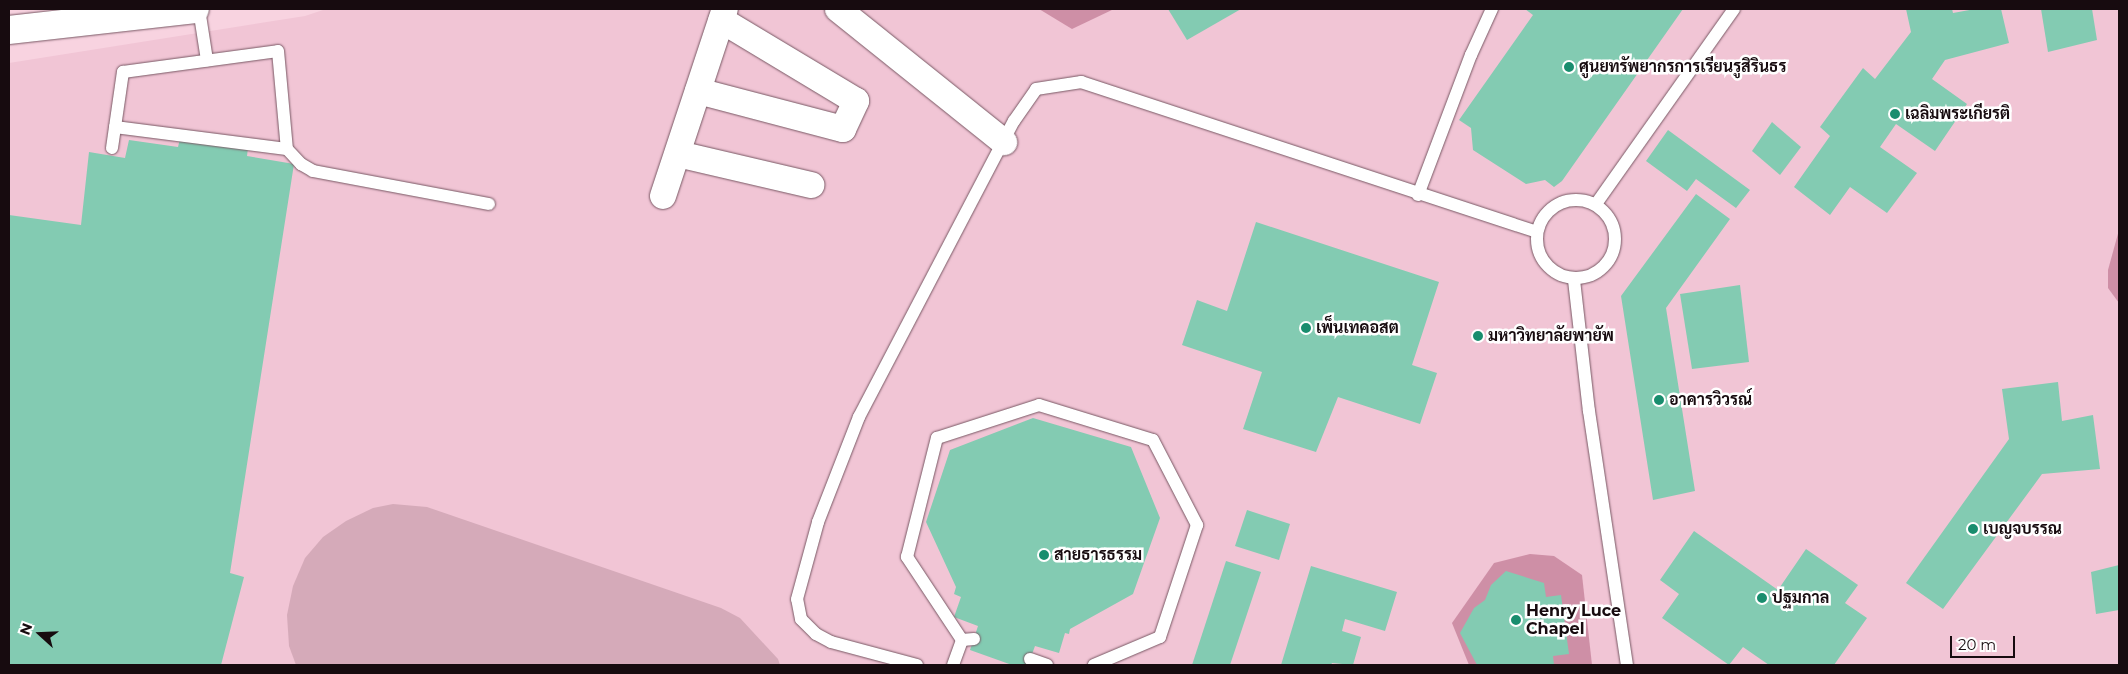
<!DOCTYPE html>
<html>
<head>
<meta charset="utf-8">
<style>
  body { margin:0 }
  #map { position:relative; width:2128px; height:674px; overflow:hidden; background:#f8d3e0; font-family:Montserrat,Sarabun,sans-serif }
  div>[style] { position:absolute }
  .built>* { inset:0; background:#f1c5d5 }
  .green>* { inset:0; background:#d5aab9 }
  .water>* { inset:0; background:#ce8fa6 }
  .building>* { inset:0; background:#83cbb2 }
  .roads { filter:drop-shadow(0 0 1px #785864) drop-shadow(0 0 1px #785864) }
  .lane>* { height:12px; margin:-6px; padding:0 6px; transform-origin:6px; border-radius:6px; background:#fff }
  .lane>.ring { margin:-6px; padding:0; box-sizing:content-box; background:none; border:12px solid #fff; border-radius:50% }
  .street>* { height:26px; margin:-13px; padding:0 13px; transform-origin:13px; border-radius:13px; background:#fff }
  .primary>* { height:28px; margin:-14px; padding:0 14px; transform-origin:14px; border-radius:14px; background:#fff }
  .dots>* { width:14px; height:14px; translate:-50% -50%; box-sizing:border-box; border:2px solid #fff; border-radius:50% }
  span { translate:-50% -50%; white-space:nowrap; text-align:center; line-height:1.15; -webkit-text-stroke:5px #fff; paint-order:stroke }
  .poi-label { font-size:16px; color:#170b0f; font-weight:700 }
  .left { translate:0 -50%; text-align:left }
  .frame { position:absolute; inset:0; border:10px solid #170b0f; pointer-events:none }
  .north { position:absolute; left:15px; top:609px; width:50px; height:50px; -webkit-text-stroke:4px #fff; paint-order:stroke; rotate:290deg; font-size:14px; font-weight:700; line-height:20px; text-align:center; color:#170b0f }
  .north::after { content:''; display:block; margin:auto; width:18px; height:22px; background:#170b0f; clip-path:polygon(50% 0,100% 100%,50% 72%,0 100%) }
  .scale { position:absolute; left:1950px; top:636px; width:65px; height:22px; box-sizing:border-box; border:2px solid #170b0f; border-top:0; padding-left:6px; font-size:15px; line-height:18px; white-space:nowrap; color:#170b0f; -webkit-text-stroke:4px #fff; paint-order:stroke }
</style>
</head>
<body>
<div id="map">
  <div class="built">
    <div style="clip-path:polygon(326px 9px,2119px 9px,2119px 665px,9px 665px,9px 63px,305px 16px)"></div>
  </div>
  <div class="green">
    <div style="clip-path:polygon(393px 504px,427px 507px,721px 608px,740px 618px,778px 659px,780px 665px,296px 665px,289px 646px,287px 615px,293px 586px,305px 558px,323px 537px,346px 521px,373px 508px)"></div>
  </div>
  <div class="water">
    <div style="clip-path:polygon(1039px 9px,1114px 9px,1072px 29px)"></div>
    <div style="clip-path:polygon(2119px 230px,2119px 303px,2108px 288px,2108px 270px)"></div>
    <div style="clip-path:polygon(1530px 554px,1554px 556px,1582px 575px,1592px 665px,1469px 665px,1452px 623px,1494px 563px)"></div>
  </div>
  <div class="building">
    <div style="clip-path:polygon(1168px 9px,1241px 9px,1187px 40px)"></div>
    <div style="clip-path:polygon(1525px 9px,1683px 9px,1562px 181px,1554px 187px,1545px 180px,1526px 184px,1473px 150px,1471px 128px,1459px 120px,1533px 15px)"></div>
    <div style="clip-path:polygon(1906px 9px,1952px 9px,1953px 13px,1975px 9px,2001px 9px,2009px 43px,1945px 60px,1932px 79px,1967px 104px,1935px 151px,1896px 124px,1880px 147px,1917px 173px,1887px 213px,1850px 187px,1830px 215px,1794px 187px,1830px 136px,1820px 127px,1863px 68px,1875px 79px,1911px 32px)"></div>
    <div style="clip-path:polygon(2041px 9px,2092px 9px,2097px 40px,2048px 52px)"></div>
    <div style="clip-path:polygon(1772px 122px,1801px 147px,1780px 175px,1752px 151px)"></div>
    <div style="clip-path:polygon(1668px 130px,1750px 190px,1736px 208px,1696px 179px,1687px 191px,1646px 161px)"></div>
    <div style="clip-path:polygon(180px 139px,248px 148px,247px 156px,294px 164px,230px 573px,244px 577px,221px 665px,9px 665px,9px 215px,81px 225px,89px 152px,125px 158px,129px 140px,178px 147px)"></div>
    <div style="clip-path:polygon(1696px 194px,1730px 219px,1666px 308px,1695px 491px,1653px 500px,1621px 296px)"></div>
    <div style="clip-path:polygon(1256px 222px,1439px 282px,1412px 365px,1437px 373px,1420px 424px,1338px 397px,1316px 452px,1243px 429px,1262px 372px,1182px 345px,1197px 300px,1227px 311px)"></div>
    <div style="clip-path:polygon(1740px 285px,1749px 362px,1692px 369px,1680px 294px)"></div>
    <div style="clip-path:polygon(2058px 382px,2062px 421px,2093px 415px,2100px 469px,2042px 474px,1943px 609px,1906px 583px,2009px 439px,2002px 389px)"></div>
    <div style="clip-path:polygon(1033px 418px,1131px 447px,1160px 518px,1133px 594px,1070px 629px,1069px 634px,1065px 633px,1059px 653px,1035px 646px,1028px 665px,1012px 665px,970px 650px,978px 626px,954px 617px,961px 597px,954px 594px,956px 587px,926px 522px,950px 450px)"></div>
    <div style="clip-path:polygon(1247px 510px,1290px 524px,1279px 560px,1235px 546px)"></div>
    <div style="clip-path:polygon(1694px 531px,1778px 590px,1806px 549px,1858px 585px,1845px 603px,1867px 618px,1834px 665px,1769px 665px,1743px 647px,1729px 665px,1662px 618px,1679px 594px,1660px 580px)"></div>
    <div style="clip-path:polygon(1226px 561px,1261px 572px,1230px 665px,1192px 665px)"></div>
    <div style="clip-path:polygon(2119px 565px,2119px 610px,2096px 614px,2091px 572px)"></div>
    <div style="clip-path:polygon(1311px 566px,1397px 592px,1385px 631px,1345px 619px,1342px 631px,1361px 637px,1353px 665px,1332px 663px,1331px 665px,1281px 665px)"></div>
    <div style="clip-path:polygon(1506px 571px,1544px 583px,1546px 597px,1561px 595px,1569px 654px,1553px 656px,1554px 665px,1477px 665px,1460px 633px,1474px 608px,1485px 600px,1491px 585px)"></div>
  </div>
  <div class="roads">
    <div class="lane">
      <div style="left:199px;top:9px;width:52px;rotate:81.1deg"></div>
      <div style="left:115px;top:127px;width:173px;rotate:7.3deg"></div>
      <div style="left:287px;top:149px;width:21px;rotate:47deg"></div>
      <div style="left:301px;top:164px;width:14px;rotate:30deg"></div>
      <div style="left:313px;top:171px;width:179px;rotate:10.6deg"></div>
      <div style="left:112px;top:148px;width:77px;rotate:-81.8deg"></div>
      <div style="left:123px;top:72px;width:156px;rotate:-7.7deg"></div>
      <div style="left:278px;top:51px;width:98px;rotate:84.8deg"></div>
      <div style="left:1418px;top:195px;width:150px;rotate:-69.3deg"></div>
      <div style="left:1471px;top:55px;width:51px;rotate:-65.5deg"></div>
      <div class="ring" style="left:1537px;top:200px;width:66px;height:66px"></div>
      <div style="left:1596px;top:204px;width:239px;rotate:-54.7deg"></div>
      <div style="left:1574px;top:280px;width:132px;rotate:83.5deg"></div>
      <div style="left:1589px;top:411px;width:257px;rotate:81.5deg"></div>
      <div style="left:962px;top:640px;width:100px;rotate:-123.5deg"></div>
      <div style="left:907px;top:557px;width:123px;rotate:-75.9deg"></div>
      <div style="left:937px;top:438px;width:107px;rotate:-17.9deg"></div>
      <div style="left:1039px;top:405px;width:119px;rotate:17.1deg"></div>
      <div style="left:1153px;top:440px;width:96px;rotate:62.6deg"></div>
      <div style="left:1197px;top:525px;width:118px;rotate:108.3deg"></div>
      <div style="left:1160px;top:637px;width:72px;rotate:157deg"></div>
      <div style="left:1030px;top:659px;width:18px;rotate:19deg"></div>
      <div style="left:917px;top:665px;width:89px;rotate:-165deg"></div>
      <div style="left:831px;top:642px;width:17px;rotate:-152deg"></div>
      <div style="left:816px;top:634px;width:21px;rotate:-135deg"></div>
      <div style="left:801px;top:619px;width:20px;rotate:-101deg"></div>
      <div style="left:797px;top:599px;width:80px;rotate:-74.7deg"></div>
      <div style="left:818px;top:522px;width:113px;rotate:-68.7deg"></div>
      <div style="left:859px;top:417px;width:334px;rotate:-62.4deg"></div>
      <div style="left:1014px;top:121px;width:39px;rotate:-55deg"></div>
      <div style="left:1036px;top:89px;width:46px;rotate:-8.8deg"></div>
      <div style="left:1081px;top:82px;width:480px;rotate:18.2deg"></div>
      <div style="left:953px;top:665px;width:27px;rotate:-70deg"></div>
      <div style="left:962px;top:640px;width:12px;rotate:-5deg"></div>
    </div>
    <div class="street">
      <div style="left:838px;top:9px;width:213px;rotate:38.7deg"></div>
      <div style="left:698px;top:91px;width:150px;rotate:14.7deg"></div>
      <div style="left:843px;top:129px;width:31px;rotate:-65deg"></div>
      <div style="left:856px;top:101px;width:157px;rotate:-149deg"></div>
      <div style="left:678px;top:154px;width:137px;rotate:13.1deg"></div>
      <div style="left:663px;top:196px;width:197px;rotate:-71.7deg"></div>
    </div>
    <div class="primary">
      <div style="left:9px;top:30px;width:187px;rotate:-6.4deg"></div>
    </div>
  </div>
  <div class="dots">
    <div style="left:1569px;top:67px;background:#198d6e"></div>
    <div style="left:1895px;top:114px;background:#198d6e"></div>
    <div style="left:1306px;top:328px;background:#198d6e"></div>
    <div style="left:1478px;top:336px;background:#198d6e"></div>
    <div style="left:1659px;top:400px;background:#198d6e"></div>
    <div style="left:1973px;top:529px;background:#198d6e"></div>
    <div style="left:1044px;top:555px;background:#198d6e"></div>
    <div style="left:1762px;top:598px;background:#198d6e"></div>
    <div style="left:1516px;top:620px;background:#198d6e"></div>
  </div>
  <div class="poi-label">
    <span class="left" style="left:1579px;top:67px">ศูนยทรัพยากรการเรียนรูสิรินธร</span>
    <span class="left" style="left:1905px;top:114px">เฉลิมพระเกียรติ</span>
    <span class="left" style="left:1316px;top:328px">เพ็นเทคอสต</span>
    <span class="left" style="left:1488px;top:336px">มหาวิทยาลัยพายัพ</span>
    <span class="left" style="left:1669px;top:400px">อาคารวิวรณ์</span>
    <span class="left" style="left:1983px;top:529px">เบญจบรรณ</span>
    <span class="left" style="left:1054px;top:555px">สายธารธรรม</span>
    <span class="left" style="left:1772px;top:598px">ปฐมกาล</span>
    <span class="left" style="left:1526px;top:620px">Henry Luce<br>Chapel</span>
  </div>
  <div class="frame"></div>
  <div class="north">N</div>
  <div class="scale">20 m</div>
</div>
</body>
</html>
